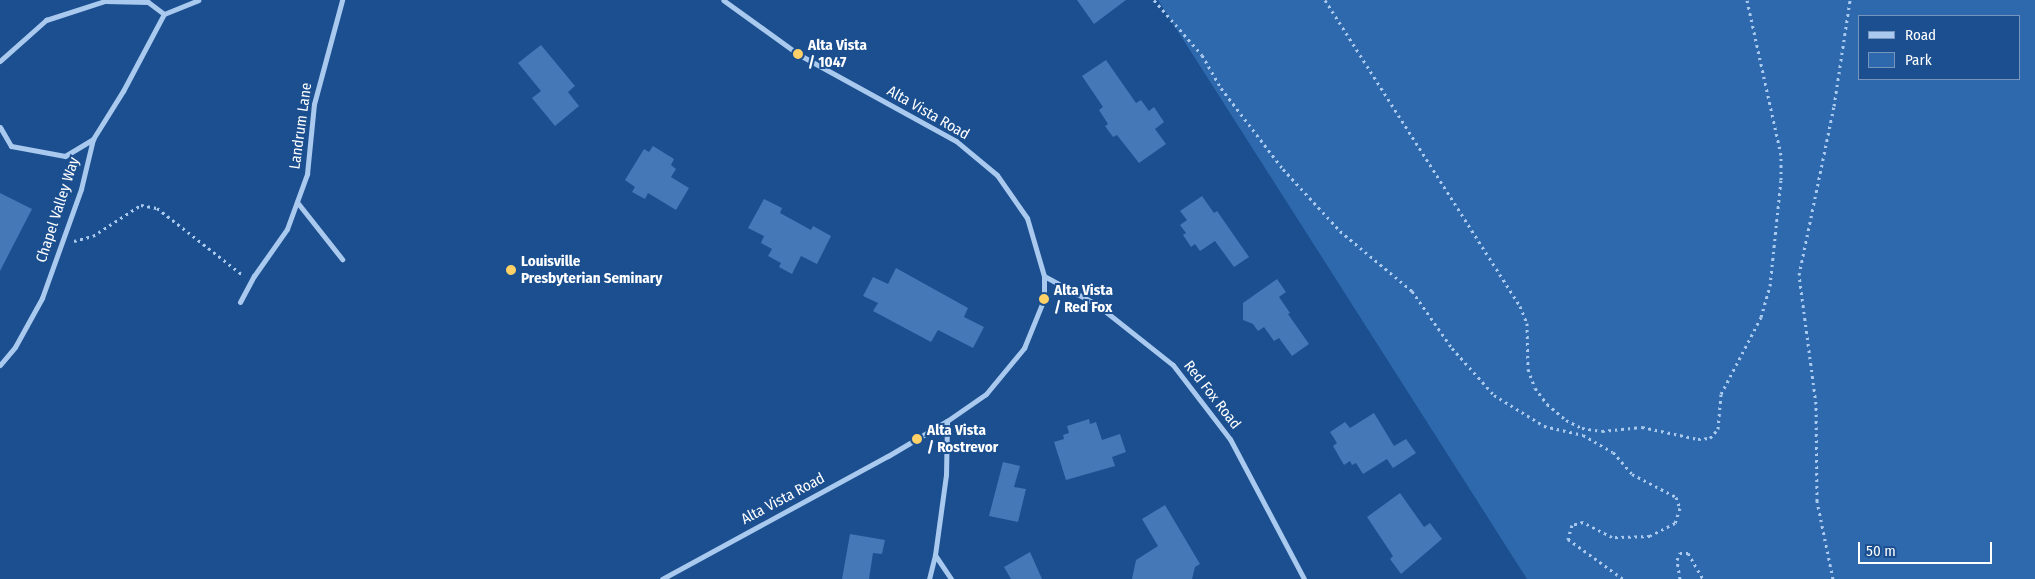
<!DOCTYPE html>
<html>
<head>
<meta charset="utf-8">
<style>
  body { margin:0 }
  #map { position:relative; width:2035px; height:579px; overflow:hidden; background:#1b4f8f; font-family:"Fira Sans Condensed",sans-serif }
  div>[style] { position:absolute }
  .green>* { inset:0; background:#2e69ad }
  .building>* { inset:0; background:#4478b7 }
  .path>* { height:3px; margin-top:-1.5px; transform-origin:0; background:repeating-linear-gradient(90deg,#a9c9ee 0 2.5px,transparent 0 6.5px) }
  .minor>* { height:5px; margin:-2.5px; padding:0 2.5px; transform-origin:2.5px; border-radius:2.5px; background:#a9c9ee }
  .dots>* { width:14px; height:14px; translate:-50% -50%; box-sizing:border-box; border:2px solid #1b4f8f; border-radius:50% }
  span { translate:-50% -50%; white-space:nowrap; text-align:center; line-height:1.15; -webkit-text-stroke:4px #1b4f8f; paint-order:stroke }
  .poi-label { font-size:15px; color:#fff; font-weight:700 }
  .left { translate:0 -50%; text-align:left }
  .street-label { font-size:15px; color:#fff }
  .legend { position:absolute; left:1858px; top:15px; width:162px; height:65px; box-sizing:border-box; background:#1b4f8f; border:1px solid #7695bc; margin:0; padding:6px 9px; list-style:none; font-size:15px; color:#fff }
  .legend li { display:flex; align-items:center; gap:10px; height:25px }
  .legend b { width:25px; border:1px solid #7695bc }
  .scale { position:absolute; left:1858px; top:542px; width:134px; height:22px; box-sizing:border-box; border:2px solid #fff; border-top:0; padding-left:6px; font-size:15px; line-height:18px; white-space:nowrap; color:#fff; -webkit-text-stroke:4px #1b4f8f; paint-order:stroke }
</style>
</head>
<body>
<div id="map">
  <div class="green">
    <div style="clip-path:polygon(evenodd,1158px 0,2035px 0,2035px 579px,1527px 579px,1158px 0,1859px 16px,2019px 16px,2019px 79px,1859px 79px,1859px 16px)"></div>
  </div>
  <div class="building">
    <div style="clip-path:polygon(1077px 0,1126px 0,1094px 24px)"></div>
    <div style="clip-path:polygon(541px 45px,575px 86px,568px 92px,579px 106px,555px 126px,532px 98px,541px 91px,518px 63px)"></div>
    <div style="clip-path:polygon(1106px 60px,1136px 103px,1141px 100px,1149px 111px,1154px 107px,1164px 122px,1155px 129px,1166px 144px,1139px 163px,1117px 135px,1113px 137px,1105px 126px,1108px 124px,1099px 110px,1103px 107px,1082px 76px)"></div>
    <div style="clip-path:polygon(653px 146px,674px 159px,671px 165px,676px 169px,671px 177px,689px 188px,676px 210px,648px 193px,645px 199px,632px 192px,635px 187px,625px 180px,644px 149px,649px 152px)"></div>
    <div style="clip-path:polygon(0 193px,32px 209px,0 271px)"></div>
    <div style="clip-path:polygon(1202px 196px,1214px 213px,1217px 211px,1249px 257px,1234px 267px,1215px 241px,1200px 251px,1195px 244px,1191px 247px,1183px 235px,1186px 233px,1180px 225px,1187px 220px,1180px 211px)"></div>
    <div style="clip-path:polygon(764px 199px,782px 208px,780px 213px,811px 230px,813px 226px,831px 236px,817px 264px,801px 256px,792px 274px,779px 267px,781px 263px,768px 256px,772px 249px,761px 243px,764px 236px,748px 228px)"></div>
    <div style="clip-path:polygon(896px 268px,968px 308px,964px 317px,984px 327px,973px 348px,938px 330px,931px 342px,873px 311px,878px 303px,863px 296px,873px 277px,888px 284px)"></div>
    <div style="clip-path:polygon(1277px 279px,1286px 292px,1279px 297px,1290px 313px,1288px 314px,1309px 344px,1292px 356px,1279px 338px,1274px 341px,1264px 327px,1258px 331px,1253px 324px,1243px 320px,1243px 303px)"></div>
    <div style="clip-path:polygon(1374px 413px,1394px 446px,1406px 439px,1416px 453px,1393px 468px,1387px 459px,1363px 474px,1356px 463px,1352px 465px,1350px 461px,1344px 465px,1333px 446px,1337px 443px,1330px 432px,1345px 422px,1350px 428px)"></div>
    <div style="clip-path:polygon(1089px 419px,1090px 424px,1096px 422px,1102px 440px,1120px 434px,1126px 452px,1112px 457px,1115px 466px,1066px 480px,1054px 442px,1064px 439px,1063px 435px,1069px 433px,1067px 426px)"></div>
    <div style="clip-path:polygon(1003px 462px,1020px 466px,1014px 487px,1026px 489px,1018px 522px,989px 516px)"></div>
    <div style="clip-path:polygon(1400px 493px,1424px 527px,1430px 523px,1442px 539px,1401px 574px,1390px 559px,1393px 556px,1367px 517px)"></div>
    <div style="clip-path:polygon(1165px 505px,1200px 564px,1195px 567px,1192px 579px,1132px 579px,1136px 560px,1158px 546px,1142px 519px)"></div>
    <div style="clip-path:polygon(850px 534px,885px 540px,882px 554px,873px 553px,869px 579px,842px 579px)"></div>
    <div style="clip-path:polygon(1030px 552px,1042px 579px,1011px 579px,1004px 567px)"></div>
  </div>
  <div class="path">
    <div style="left:1154px;top:0;width:73px;rotate:48.9deg"></div>
    <div style="left:1202px;top:55px;width:38px;rotate:60deg"></div>
    <div style="left:1221px;top:88px;width:102px;rotate:52.6deg"></div>
    <div style="left:1283px;top:169px;width:84px;rotate:47.4deg"></div>
    <div style="left:1340px;top:231px;width:94px;rotate:39.8deg"></div>
    <div style="left:1412px;top:291px;width:70px;rotate:54.9deg"></div>
    <div style="left:1452px;top:348px;width:63px;rotate:48.2deg"></div>
    <div style="left:1494px;top:395px;width:59px;rotate:31.8deg"></div>
    <div style="left:1544px;top:426px;width:40px;rotate:13deg"></div>
    <div style="left:1583px;top:435px;width:34px;rotate:30deg"></div>
    <div style="left:1613px;top:452px;width:29px;rotate:49deg"></div>
    <div style="left:1632px;top:474px;width:50px;rotate:27.6deg"></div>
    <div style="left:1676px;top:497px;width:12px;rotate:70deg"></div>
    <div style="left:1680px;top:508px;width:16px;rotate:108deg"></div>
    <div style="left:1675px;top:523px;width:28px;rotate:153deg"></div>
    <div style="left:1650px;top:536px;width:38px;rotate:178deg"></div>
    <div style="left:1612px;top:537px;width:33px;rotate:-153deg"></div>
    <div style="left:1583px;top:522px;width:11px;rotate:165deg"></div>
    <div style="left:1572px;top:525px;width:15px;rotate:106deg"></div>
    <div style="left:1568px;top:539px;width:68px;rotate:36deg"></div>
    <div style="left:1325px;top:0;width:363px;rotate:57.5deg"></div>
    <div style="left:1520px;top:306px;width:18px;rotate:68deg"></div>
    <div style="left:1527px;top:323px;width:46px;rotate:88.8deg"></div>
    <div style="left:1528px;top:369px;width:20px;rotate:70deg"></div>
    <div style="left:1535px;top:388px;width:20px;rotate:53deg"></div>
    <div style="left:1547px;top:404px;width:25px;rotate:40deg"></div>
    <div style="left:1566px;top:420px;width:18px;rotate:27deg"></div>
    <div style="left:1582px;top:428px;width:20px;rotate:9deg"></div>
    <div style="left:1602px;top:431px;width:40px;rotate:-5.7deg"></div>
    <div style="left:1642px;top:427px;width:57px;rotate:12.1deg"></div>
    <div style="left:1698px;top:439px;width:12px;rotate:-5deg"></div>
    <div style="left:1710px;top:438px;width:12px;rotate:-48deg"></div>
    <div style="left:1718px;top:429px;width:35px;rotate:-85deg"></div>
    <div style="left:1721px;top:394px;width:87px;rotate:-62.5deg"></div>
    <div style="left:1761px;top:317px;width:32px;rotate:-74deg"></div>
    <div style="left:1770px;top:286px;width:107px;rotate:-84.1deg"></div>
    <div style="left:1781px;top:180px;width:25px;rotate:-90deg"></div>
    <div style="left:1781px;top:155px;width:159px;rotate:-102.4deg"></div>
    <div style="left:74px;top:241px;width:20px;rotate:-15deg"></div>
    <div style="left:93px;top:236px;width:57px;rotate:-32.9deg"></div>
    <div style="left:141px;top:205px;width:16px;rotate:11deg"></div>
    <div style="left:157px;top:208px;width:110px;rotate:38deg"></div>
    <div style="left:1680px;top:579px;width:19px;rotate:-99deg"></div>
    <div style="left:1677px;top:560px;width:8px;rotate:-67deg"></div>
    <div style="left:1680px;top:553px;width:8px"></div>
    <div style="left:1688px;top:553px;width:30px;rotate:60deg"></div>
    <div style="left:1833px;top:579px;width:80px;rotate:-101.6deg"></div>
    <div style="left:1817px;top:501px;width:97px;rotate:-90.6deg"></div>
    <div style="left:1816px;top:404px;width:130px;rotate:-97.5deg"></div>
    <div style="left:1799px;top:275px;width:173px;rotate:-78.3deg"></div>
    <div style="left:1834px;top:106px;width:107px;rotate:-81.4deg"></div>
  </div>
  <div class="minor">
    <div style="left:0;top:61px;width:62px;rotate:-41.7deg"></div>
    <div style="left:46px;top:20px;width:62px;rotate:-17.9deg"></div>
    <div style="left:105px;top:1px;width:43px;rotate:1.3deg"></div>
    <div style="left:148px;top:2px;width:20px;rotate:37deg"></div>
    <div style="left:0;top:127px;width:22px;rotate:60deg"></div>
    <div style="left:11px;top:146px;width:55px;rotate:10.5deg"></div>
    <div style="left:65px;top:156px;width:33px;rotate:-31deg"></div>
    <div style="left:297px;top:202px;width:73px;rotate:51.7deg"></div>
    <div style="left:1044px;top:276px;width:59px;rotate:28.3deg"></div>
    <div style="left:1096px;top:304px;width:98px;rotate:38.4deg"></div>
    <div style="left:1173px;top:365px;width:93px;rotate:52.4deg"></div>
    <div style="left:1230px;top:439px;width:158px;rotate:62.1deg"></div>
    <div style="left:240px;top:302px;width:30px;rotate:-62deg"></div>
    <div style="left:254px;top:276px;width:57px;rotate:-54.9deg"></div>
    <div style="left:287px;top:229px;width:59px;rotate:-70deg"></div>
    <div style="left:307px;top:174px;width:70px;rotate:-84.3deg"></div>
    <div style="left:314px;top:104px;width:108px;rotate:-74.9deg"></div>
    <div style="left:0;top:365px;width:23px;rotate:-50deg"></div>
    <div style="left:15px;top:347px;width:56px;rotate:-61.1deg"></div>
    <div style="left:42px;top:298px;width:116px;rotate:-70.3deg"></div>
    <div style="left:81px;top:189px;width:51px;rotate:-76.5deg"></div>
    <div style="left:93px;top:139px;width:57px;rotate:-58deg"></div>
    <div style="left:123px;top:91px;width:87px;rotate:-62deg"></div>
    <div style="left:164px;top:14px;width:37px;rotate:-22deg"></div>
    <div style="left:935px;top:555px;width:29px;rotate:56deg"></div>
    <div style="left:662px;top:579px;width:257px;rotate:-28.6deg"></div>
    <div style="left:888px;top:456px;width:69px;rotate:-30.7deg"></div>
    <div style="left:947px;top:421px;width:47px;rotate:-34.7deg"></div>
    <div style="left:986px;top:394px;width:60px;rotate:-50.4deg"></div>
    <div style="left:1024px;top:348px;width:53px;rotate:-67.8deg"></div>
    <div style="left:1044px;top:299px;width:23px;rotate:-90deg"></div>
    <div style="left:1044px;top:276px;width:60px;rotate:-106.3deg"></div>
    <div style="left:1027px;top:218px;width:52px;rotate:-124.9deg"></div>
    <div style="left:997px;top:175px;width:53px;rotate:-140.3deg"></div>
    <div style="left:956px;top:141px;width:180px;rotate:-151.2deg"></div>
    <div style="left:798px;top:54px;width:92px;rotate:-144.2deg"></div>
    <div style="left:929px;top:579px;width:25px;rotate:-76deg"></div>
    <div style="left:935px;top:555px;width:81px;rotate:-82.2deg"></div>
    <div style="left:946px;top:475px;width:54px;rotate:-88.9deg"></div>
  </div>
  <div class="dots">
    <div style="left:798px;top:54px;background:#ffd166"></div>
    <div style="left:511px;top:270px;background:#ffd166"></div>
    <div style="left:1044px;top:299px;background:#ffd166"></div>
    <div style="left:917px;top:439px;background:#ffd166"></div>
  </div>
  <div class="poi-label">
    <span class="left" style="left:808px;top:54px">Alta Vista<br>/ 1047</span>
    <span class="left" style="left:521px;top:270px">Louisville<br>Presbyterian Seminary</span>
    <span class="left" style="left:1054px;top:299px">Alta Vista<br>/ Red Fox</span>
    <span class="left" style="left:927px;top:439px">Alta Vista<br>/ Rostrevor</span>
  </div>
  <div class="street-label">
    <span style="left:928px;top:113px;rotate:30deg">Alta Vista Road</span>
    <span style="left:301px;top:126px;rotate:-82deg">Landrum Lane</span>
    <span style="left:58px;top:210px;rotate:-72deg">Chapel Valley Way</span>
    <span style="left:1212px;top:395px;rotate:52deg">Red Fox Road</span>
    <span style="left:783px;top:499px;rotate:-28deg">Alta Vista Road</span>
  </div>
  <ul class="legend">
  <li><b style="height:6px;background:#a9c9ee"></b>Road</li>
  <li><b style="height:14px;background:#2e69ad"></b>Park</li>
  </ul>
  <div class="scale">50 m</div>
</div>
</body>
</html>
